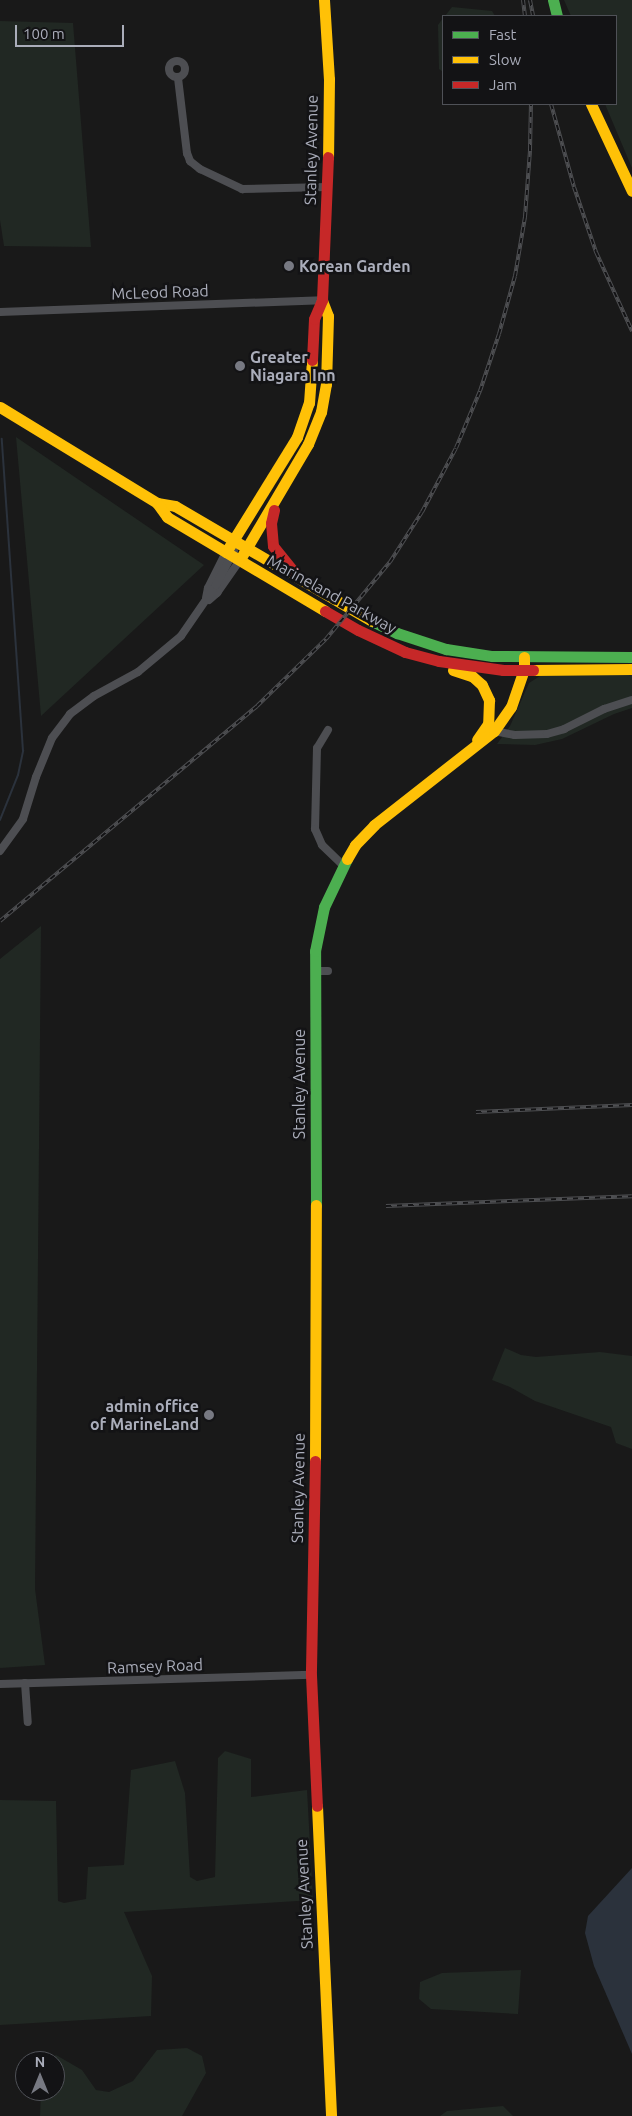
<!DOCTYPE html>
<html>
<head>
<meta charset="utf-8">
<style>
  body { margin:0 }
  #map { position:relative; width:632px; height:2116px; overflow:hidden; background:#191919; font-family:Ubuntu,sans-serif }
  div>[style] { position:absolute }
  .green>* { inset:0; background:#212823 }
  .water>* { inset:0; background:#2b323c }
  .stream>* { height:2px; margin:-1px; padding:0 1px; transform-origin:1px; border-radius:1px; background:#2b323c }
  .street>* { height:8px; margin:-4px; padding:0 4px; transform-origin:4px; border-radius:4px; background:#4d4e52 }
  .street>.ring { margin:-4px; padding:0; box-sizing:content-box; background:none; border:8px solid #4d4e52; border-radius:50% }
  .fast>* { height:11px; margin:-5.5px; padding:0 5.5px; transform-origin:5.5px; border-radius:5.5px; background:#4caf50 }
  .slow>* { height:11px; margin:-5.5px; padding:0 5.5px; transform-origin:5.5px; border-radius:5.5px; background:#ffc107 }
  .jam>* { height:11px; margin:-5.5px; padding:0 5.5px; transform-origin:5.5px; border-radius:5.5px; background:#c62828 }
  .rail>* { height:4px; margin-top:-2px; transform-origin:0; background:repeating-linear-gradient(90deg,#131315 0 5.5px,#4e4f52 0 11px); box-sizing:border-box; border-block:1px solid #4e4f52 }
  .dots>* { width:14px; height:14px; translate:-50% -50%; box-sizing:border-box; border:2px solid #131315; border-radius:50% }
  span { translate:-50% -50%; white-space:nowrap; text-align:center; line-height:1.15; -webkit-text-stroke:5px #131315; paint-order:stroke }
  .street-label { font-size:16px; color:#aaadba }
  .poi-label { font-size:16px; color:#aaadba; font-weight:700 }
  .left { translate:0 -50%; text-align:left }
  .right { translate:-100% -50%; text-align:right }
  .legend { position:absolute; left:442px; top:15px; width:175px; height:90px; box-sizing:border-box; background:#131315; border:1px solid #4f5157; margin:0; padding:6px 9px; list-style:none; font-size:15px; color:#aaadba }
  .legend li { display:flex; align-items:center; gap:10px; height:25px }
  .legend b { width:25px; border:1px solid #4f5157 }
  .north { position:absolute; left:15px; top:2051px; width:50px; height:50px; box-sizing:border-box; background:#131315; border:1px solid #4f5157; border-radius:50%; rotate:0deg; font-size:14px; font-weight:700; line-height:20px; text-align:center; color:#aaadba }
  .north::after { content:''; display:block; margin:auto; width:18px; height:22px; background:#777982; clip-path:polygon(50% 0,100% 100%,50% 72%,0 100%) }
  .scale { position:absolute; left:15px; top:25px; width:109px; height:22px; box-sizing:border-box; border:2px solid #aaadba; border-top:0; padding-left:6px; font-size:15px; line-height:18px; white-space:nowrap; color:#aaadba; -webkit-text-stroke:4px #131315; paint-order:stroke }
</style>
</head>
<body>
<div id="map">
  <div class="green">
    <div style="clip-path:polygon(564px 0,632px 0,632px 168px,605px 104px,616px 104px,616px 16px,571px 16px)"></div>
    <div style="clip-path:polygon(452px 7px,492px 11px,495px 16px,445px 16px)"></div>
    <div style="clip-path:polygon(443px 18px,443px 72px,439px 69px,438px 25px)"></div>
    <div style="clip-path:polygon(0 21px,73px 23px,91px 247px,4px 246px,0 220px)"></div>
    <div style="clip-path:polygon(16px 437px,204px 565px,41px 716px)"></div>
    <div style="clip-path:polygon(632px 673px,632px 708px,614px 714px,562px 739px,535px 745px,497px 744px,510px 726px,529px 683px,540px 676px,551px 674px)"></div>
    <div style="clip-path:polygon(41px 926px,35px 1589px,45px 1665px,0 1668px,0 959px)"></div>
    <div style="clip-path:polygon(505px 1348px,521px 1355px,536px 1357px,600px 1352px,632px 1356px,632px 1449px,616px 1443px,611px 1427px,535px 1401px,510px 1387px,492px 1380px)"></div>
    <div style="clip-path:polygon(225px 1751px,251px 1759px,251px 1797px,307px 1790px,313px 1900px,124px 1912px,152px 1976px,151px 2016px,0 2025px,0 1800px,56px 1801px,58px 1901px,64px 1903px,86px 1899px,88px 1867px,124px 1865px,131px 1770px,175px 1761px,185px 1793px,190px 1877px,197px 1881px,215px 1877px,218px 1758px)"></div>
    <div style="clip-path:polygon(521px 1970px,518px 2014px,431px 2009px,419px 1999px,420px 1982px,442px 1973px)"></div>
    <div style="clip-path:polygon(187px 2048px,202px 2056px,206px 2073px,182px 2116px,40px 2116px,41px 2091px,55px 2091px,55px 2061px,47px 2061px,56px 2055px,82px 2070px,96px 2090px,109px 2092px,133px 2081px,157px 2050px)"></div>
    <div style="clip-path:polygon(503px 2106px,513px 2116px,440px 2116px,447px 2111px)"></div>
  </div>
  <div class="water">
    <div style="clip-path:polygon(632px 1868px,632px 2054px,594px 1966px,585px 1933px,588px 1916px)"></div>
  </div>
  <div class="stream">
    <div style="left:0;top:820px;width:48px;rotate:-68.2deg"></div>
    <div style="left:18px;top:775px;width:25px;rotate:-78deg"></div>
    <div style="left:23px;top:751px;width:313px;rotate:-93.9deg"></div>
  </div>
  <div class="street">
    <div class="ring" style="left:169px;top:61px;width:8px;height:8px"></div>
    <div style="left:178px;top:78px;width:76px;rotate:83.2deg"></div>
    <div style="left:187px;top:153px;width:9px;rotate:69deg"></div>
    <div style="left:190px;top:161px;width:13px;rotate:39deg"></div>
    <div style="left:200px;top:169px;width:47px;rotate:25.5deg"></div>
    <div style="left:242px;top:189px;width:85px;rotate:-1.3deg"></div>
    <div style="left:0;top:312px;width:322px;rotate:-2.1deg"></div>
    <div style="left:206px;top:598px;width:10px;rotate:-79deg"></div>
    <div style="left:208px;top:588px;width:40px;rotate:-63.4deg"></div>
    <div style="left:209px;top:600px;width:11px;rotate:-41deg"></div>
    <div style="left:217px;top:593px;width:39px;rotate:-55deg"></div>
    <div style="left:328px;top:730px;width:21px;rotate:121deg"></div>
    <div style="left:317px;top:748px;width:81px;rotate:91.4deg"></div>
    <div style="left:315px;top:829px;width:17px;rotate:66deg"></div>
    <div style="left:322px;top:845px;width:29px;rotate:44deg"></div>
    <div style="left:494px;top:731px;width:21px;rotate:11deg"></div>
    <div style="left:515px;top:735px;width:32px;rotate:-2deg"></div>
    <div style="left:547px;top:734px;width:18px;rotate:-16deg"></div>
    <div style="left:564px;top:729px;width:45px;rotate:-26.6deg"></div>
    <div style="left:604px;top:709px;width:29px;rotate:-18deg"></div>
    <div style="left:0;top:851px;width:39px;rotate:-54deg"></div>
    <div style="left:23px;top:819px;width:44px;rotate:-72.8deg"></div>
    <div style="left:36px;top:777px;width:42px;rotate:-67.7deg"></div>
    <div style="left:52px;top:738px;width:30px;rotate:-53deg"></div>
    <div style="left:70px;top:714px;width:30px;rotate:-37deg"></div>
    <div style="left:94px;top:696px;width:50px;rotate:-28.6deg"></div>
    <div style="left:138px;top:672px;width:56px;rotate:-39.9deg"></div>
    <div style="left:181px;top:636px;width:62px;rotate:-55.5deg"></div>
    <div style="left:216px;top:585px;width:38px;rotate:-62deg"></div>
    <div style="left:234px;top:551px;width:10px;rotate:-96deg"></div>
    <div style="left:316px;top:971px;width:12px"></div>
    <div style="left:25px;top:1683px;width:39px;rotate:86deg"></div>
    <div style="left:0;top:1684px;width:311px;rotate:-1.7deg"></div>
  </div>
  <div class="fast">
    <div style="left:553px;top:0;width:16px;rotate:76deg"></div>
    <div style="left:372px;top:621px;width:28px;rotate:26deg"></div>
    <div style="left:397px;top:633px;width:52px;rotate:18.1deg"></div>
    <div style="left:446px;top:649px;width:47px;rotate:8.7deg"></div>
    <div style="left:492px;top:656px;width:140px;rotate:0.4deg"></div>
    <div style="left:316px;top:1205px;width:254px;rotate:-90.2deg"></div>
    <div style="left:315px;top:951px;width:45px;rotate:-78.4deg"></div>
    <div style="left:324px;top:907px;width:53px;rotate:-64.4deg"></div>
  </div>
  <div class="slow">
    <div style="left:324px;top:0;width:79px;rotate:86.4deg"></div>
    <div style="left:329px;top:79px;width:78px;rotate:90.7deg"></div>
    <div style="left:591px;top:104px;width:96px;rotate:64.8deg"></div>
    <div style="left:0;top:407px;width:184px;rotate:31.4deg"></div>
    <div style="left:157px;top:503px;width:18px;rotate:9deg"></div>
    <div style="left:175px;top:506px;width:228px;rotate:30.3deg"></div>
    <div style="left:157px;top:503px;width:17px;rotate:54deg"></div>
    <div style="left:167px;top:517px;width:184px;rotate:30.7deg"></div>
    <div style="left:226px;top:552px;width:135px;rotate:-58.3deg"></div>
    <div style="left:297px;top:437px;width:36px;rotate:-71deg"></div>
    <div style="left:309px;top:403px;width:43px;rotate:-86deg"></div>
    <div style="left:242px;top:556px;width:130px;rotate:-59.5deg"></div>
    <div style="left:308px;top:444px;width:35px;rotate:-68deg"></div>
    <div style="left:321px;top:412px;width:28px;rotate:-80deg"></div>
    <div style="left:326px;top:384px;width:68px;rotate:-88.3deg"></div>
    <div style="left:328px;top:316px;width:17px;rotate:-111deg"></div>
    <div style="left:453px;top:670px;width:20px;rotate:18deg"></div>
    <div style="left:472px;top:676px;width:13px;rotate:42deg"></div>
    <div style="left:482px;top:685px;width:17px;rotate:65deg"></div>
    <div style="left:489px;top:700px;width:24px;rotate:92deg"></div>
    <div style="left:488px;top:724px;width:19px;rotate:125deg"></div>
    <div style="left:533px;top:670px;width:99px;rotate:-0.6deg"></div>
    <div style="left:347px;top:859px;width:16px;rotate:-60deg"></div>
    <div style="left:355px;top:845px;width:28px;rotate:-46deg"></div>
    <div style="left:374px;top:825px;width:152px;rotate:-38.1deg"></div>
    <div style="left:494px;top:731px;width:29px;rotate:-55deg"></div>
    <div style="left:511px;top:707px;width:39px;rotate:-71deg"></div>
    <div style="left:524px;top:670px;width:13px;rotate:-90deg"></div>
    <div style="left:315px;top:1461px;width:256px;rotate:-89.8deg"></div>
    <div style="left:317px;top:1806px;width:310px;rotate:87.4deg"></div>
  </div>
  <div class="jam">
    <div style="left:312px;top:360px;width:41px;rotate:-87.2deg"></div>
    <div style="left:314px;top:319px;width:21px;rotate:-67deg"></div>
    <div style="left:322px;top:300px;width:143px;rotate:-87.6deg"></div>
    <div style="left:274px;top:510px;width:13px;rotate:103deg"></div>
    <div style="left:271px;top:523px;width:23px;rotate:85deg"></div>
    <div style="left:273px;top:546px;width:35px;rotate:51deg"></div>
    <div style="left:325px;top:611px;width:38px;rotate:30deg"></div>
    <div style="left:358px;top:630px;width:52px;rotate:25.1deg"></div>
    <div style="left:405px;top:652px;width:35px;rotate:15deg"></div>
    <div style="left:439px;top:661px;width:65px;rotate:8deg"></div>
    <div style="left:503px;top:670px;width:30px"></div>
    <div style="left:315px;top:1461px;width:214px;rotate:91.1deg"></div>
    <div style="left:311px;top:1675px;width:131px;rotate:87.4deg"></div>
  </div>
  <div class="rail">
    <div style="left:523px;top:0;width:16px;rotate:83deg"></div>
    <div style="left:530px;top:0;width:16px;rotate:79deg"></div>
    <div style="left:551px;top:104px;width:86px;rotate:74.5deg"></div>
    <div style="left:574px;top:187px;width:69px;rotate:71.3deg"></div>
    <div style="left:596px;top:252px;width:87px;rotate:65.5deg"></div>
    <div style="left:0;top:921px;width:335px;rotate:-39.9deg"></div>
    <div style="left:257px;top:706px;width:96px;rotate:-44.2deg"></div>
    <div style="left:326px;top:639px;width:100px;rotate:-50.3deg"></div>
    <div style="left:390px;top:562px;width:59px;rotate:-57.4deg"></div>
    <div style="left:422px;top:512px;width:72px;rotate:-62deg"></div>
    <div style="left:456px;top:448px;width:62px;rotate:-67.2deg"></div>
    <div style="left:480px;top:391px;width:60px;rotate:-71.6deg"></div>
    <div style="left:499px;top:334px;width:60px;rotate:-74.6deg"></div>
    <div style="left:515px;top:276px;width:60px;rotate:-80.4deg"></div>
    <div style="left:525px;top:217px;width:67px;rotate:-85.7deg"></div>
    <div style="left:530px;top:150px;width:46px;rotate:-88.8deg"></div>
    <div style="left:476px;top:1112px;width:156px;rotate:-2.6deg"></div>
    <div style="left:386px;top:1206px;width:246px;rotate:-2.3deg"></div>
  </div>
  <div class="dots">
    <div style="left:289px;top:266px;background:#777982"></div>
    <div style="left:240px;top:366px;background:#777982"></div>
    <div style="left:209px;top:1415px;background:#777982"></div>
  </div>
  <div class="street-label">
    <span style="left:311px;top:150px;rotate:-89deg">Stanley Avenue</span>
    <span style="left:160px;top:292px;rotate:-2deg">McLeod Road</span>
    <span style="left:332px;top:594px;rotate:29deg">Marineland Parkway</span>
    <span style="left:299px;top:1084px;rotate:-90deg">Stanley Avenue</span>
    <span style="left:298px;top:1488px;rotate:-89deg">Stanley Avenue</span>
    <span style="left:155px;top:1666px;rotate:-2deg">Ramsey Road</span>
    <span style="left:304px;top:1894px;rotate:-93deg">Stanley Avenue</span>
  </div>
  <div class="poi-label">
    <span class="left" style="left:299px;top:266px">Korean Garden</span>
    <span class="left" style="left:250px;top:366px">Greater<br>Niagara Inn</span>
    <span class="right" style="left:199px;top:1415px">admin office<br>of MarineLand</span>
  </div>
  <ul class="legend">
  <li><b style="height:6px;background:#4caf50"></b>Fast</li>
  <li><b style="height:6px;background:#ffc107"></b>Slow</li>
  <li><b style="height:6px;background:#c62828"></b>Jam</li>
  </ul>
  <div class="north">N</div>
  <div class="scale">100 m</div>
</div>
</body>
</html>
